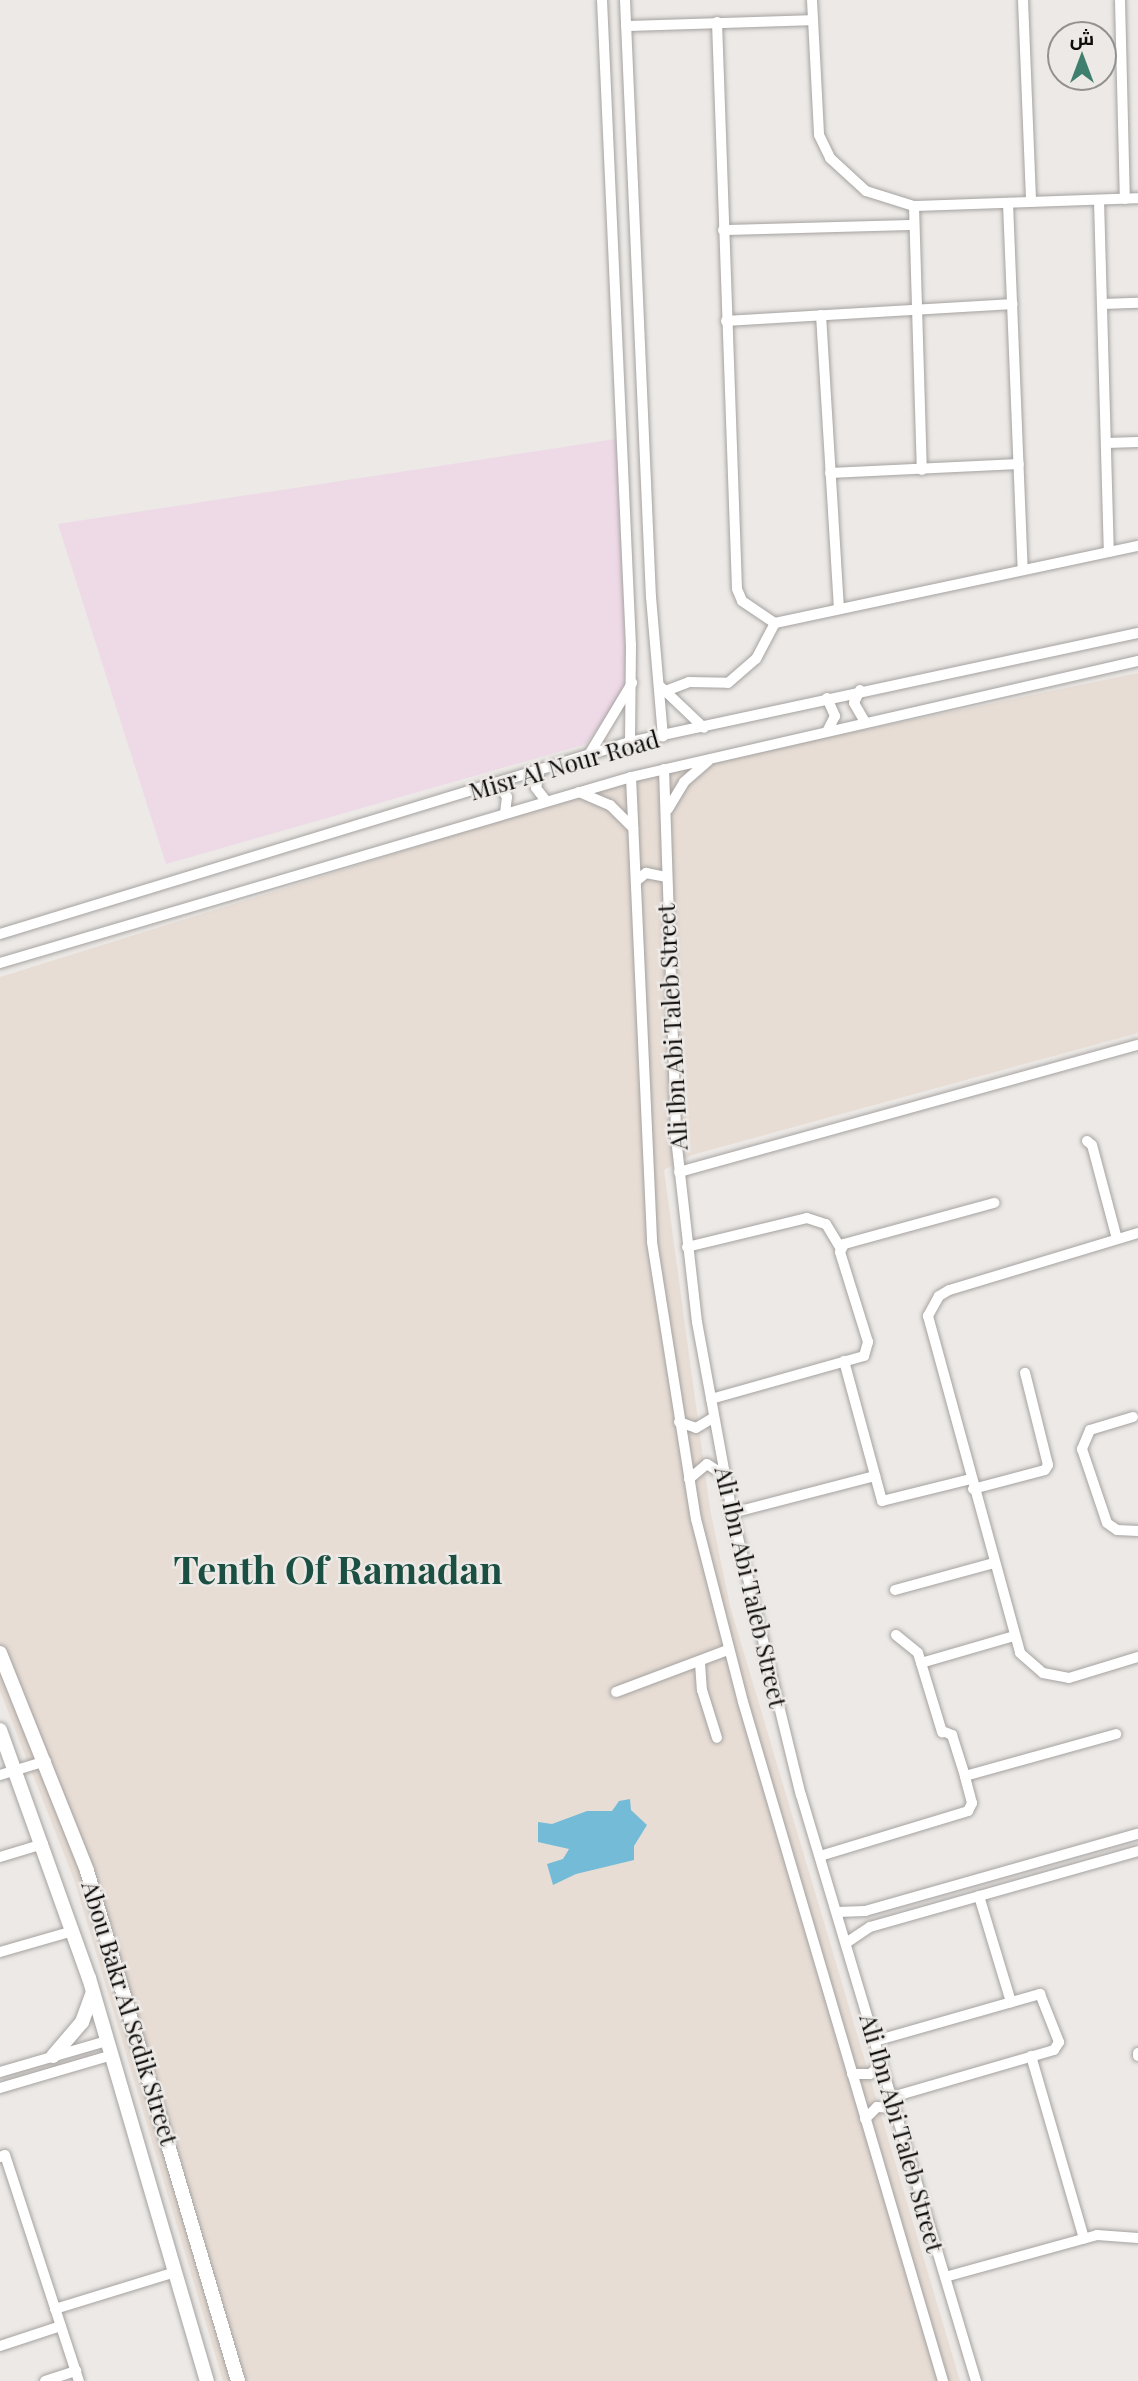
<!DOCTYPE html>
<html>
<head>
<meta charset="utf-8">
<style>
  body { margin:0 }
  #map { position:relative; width:1138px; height:2381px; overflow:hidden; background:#ece9e6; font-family:"Playfair Display",Cairo,serif }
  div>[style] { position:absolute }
  .built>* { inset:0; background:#e7ddd5 }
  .education>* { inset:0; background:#eed9e7 }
  .water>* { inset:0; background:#74bbd8 }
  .roads { filter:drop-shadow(0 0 2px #a5a2a0) drop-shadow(0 0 2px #a5a2a0) }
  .minor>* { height:10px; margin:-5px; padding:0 5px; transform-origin:5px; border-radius:5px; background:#fff }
  .major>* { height:14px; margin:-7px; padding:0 7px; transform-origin:7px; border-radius:7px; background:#fff }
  span { translate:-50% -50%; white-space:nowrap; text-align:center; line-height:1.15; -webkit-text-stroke:5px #ece9e6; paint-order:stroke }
  .street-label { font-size:24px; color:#0e0d0c }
  .town-label { font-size:38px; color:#1b4f42; font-weight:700 }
  .north { position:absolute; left:1047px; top:21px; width:70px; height:70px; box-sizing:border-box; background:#ece9e6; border:2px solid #93918f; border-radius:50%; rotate:0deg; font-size:19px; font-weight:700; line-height:28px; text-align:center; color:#0e0d0c }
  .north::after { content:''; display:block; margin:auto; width:24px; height:32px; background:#3f7f6d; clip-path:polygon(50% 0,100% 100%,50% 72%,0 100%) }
</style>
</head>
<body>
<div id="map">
  <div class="built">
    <div style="clip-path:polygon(1138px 673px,1138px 1033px,692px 1155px,664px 1170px,710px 1509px,730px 1606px,960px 2381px,223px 2381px,75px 1882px,0 1691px,0 977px,647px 775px)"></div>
  </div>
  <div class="education">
    <div style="clip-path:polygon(616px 439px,627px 690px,586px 744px,166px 864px,58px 524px)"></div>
  </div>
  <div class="water">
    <div style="clip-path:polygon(630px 1799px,631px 1810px,647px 1825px,634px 1846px,634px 1860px,576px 1874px,553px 1885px,547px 1864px,563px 1859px,569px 1849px,538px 1842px,538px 1822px,552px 1824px,587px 1811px,612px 1811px,619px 1801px)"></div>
  </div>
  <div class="roads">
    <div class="minor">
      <div style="left:602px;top:0;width:646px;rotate:87.43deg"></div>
      <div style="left:631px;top:645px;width:97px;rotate:90.6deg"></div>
      <div style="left:625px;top:0;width:598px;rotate:87.51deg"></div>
      <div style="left:651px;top:597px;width:140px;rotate:85.1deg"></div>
      <div style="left:812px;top:0;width:135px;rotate:87deg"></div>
      <div style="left:819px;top:135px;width:25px;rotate:64deg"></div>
      <div style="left:830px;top:158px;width:49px;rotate:42.5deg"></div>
      <div style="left:866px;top:191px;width:50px;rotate:17.4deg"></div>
      <div style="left:914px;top:206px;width:224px;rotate:-2deg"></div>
      <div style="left:1023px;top:0;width:202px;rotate:87.7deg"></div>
      <div style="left:1120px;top:0;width:199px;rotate:88.6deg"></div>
      <div style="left:717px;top:22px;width:567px;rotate:87.98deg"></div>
      <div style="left:737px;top:589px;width:13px;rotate:67deg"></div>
      <div style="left:742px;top:601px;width:40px;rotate:34deg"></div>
      <div style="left:775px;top:623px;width:371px;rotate:-12deg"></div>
      <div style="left:626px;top:26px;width:186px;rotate:-1.8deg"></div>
      <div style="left:1099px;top:200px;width:352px;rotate:88.4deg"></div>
      <div style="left:1008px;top:203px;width:366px;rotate:87.7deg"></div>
      <div style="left:914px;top:206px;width:264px;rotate:88.3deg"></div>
      <div style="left:723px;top:230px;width:191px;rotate:-1.5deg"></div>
      <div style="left:1102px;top:304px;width:36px;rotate:-2deg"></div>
      <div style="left:821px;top:315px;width:293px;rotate:86.5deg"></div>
      <div style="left:726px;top:321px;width:287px;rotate:-3.4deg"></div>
      <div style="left:1106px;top:443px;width:32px;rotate:-2deg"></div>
      <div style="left:830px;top:473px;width:189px;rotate:-2.7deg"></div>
      <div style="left:661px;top:687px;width:59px;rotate:43.6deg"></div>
      <div style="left:860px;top:690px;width:14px;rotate:115deg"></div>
      <div style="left:854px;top:703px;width:22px;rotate:60deg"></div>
      <div style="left:663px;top:692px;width:28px;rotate:-21deg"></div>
      <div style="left:689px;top:682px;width:39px;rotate:1deg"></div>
      <div style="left:728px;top:683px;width:37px;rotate:-41deg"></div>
      <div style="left:756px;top:659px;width:41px;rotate:-62.2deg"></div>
      <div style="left:827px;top:698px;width:20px;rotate:66deg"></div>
      <div style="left:835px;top:716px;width:16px;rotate:117deg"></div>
      <div style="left:590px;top:753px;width:82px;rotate:-59deg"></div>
      <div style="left:540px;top:769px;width:19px;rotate:102deg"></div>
      <div style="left:536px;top:788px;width:16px;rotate:52deg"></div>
      <div style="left:664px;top:769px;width:369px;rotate:88.1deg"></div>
      <div style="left:676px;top:1138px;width:185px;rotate:83.5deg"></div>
      <div style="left:697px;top:1322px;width:194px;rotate:79.6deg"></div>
      <div style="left:732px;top:1513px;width:290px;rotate:76.3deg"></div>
      <div style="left:801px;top:1795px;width:612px;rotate:73.37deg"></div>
      <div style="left:631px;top:777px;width:465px;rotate:87.4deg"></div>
      <div style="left:652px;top:1242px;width:280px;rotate:81deg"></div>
      <div style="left:696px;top:1519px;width:189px;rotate:75.6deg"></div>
      <div style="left:743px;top:1702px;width:708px;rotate:73.59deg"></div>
      <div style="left:497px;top:783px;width:17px;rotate:54deg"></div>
      <div style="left:507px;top:797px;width:16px;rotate:97deg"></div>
      <div style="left:579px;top:792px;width:34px;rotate:23deg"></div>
      <div style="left:610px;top:805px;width:33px;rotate:45deg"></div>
      <div style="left:668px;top:809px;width:31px;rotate:-59deg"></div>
      <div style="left:684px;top:782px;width:32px;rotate:-41deg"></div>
      <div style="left:636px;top:881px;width:13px;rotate:-39deg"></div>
      <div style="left:646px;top:873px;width:20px;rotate:11deg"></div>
      <div style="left:0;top:934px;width:659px;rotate:-16.95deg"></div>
      <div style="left:630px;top:742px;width:520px;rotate:-12.11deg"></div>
      <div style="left:0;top:963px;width:658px;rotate:-16.42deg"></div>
      <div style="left:631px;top:777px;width:520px;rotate:-12.89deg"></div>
      <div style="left:1087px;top:1141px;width:6px;rotate:39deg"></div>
      <div style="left:1092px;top:1145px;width:97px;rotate:75.1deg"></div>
      <div style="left:679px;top:1172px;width:476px;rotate:-15.5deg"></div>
      <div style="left:1138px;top:1233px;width:197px;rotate:163.2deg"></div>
      <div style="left:949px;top:1290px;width:12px;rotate:149deg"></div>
      <div style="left:939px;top:1296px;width:23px;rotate:119deg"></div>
      <div style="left:928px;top:1316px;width:349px;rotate:74.7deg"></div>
      <div style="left:1020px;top:1653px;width:30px;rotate:41deg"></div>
      <div style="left:1043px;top:1673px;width:26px;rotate:11deg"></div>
      <div style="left:1069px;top:1678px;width:72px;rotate:-16.9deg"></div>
      <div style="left:687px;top:1247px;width:123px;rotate:-13.6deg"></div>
      <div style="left:807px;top:1218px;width:20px;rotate:18deg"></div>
      <div style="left:826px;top:1224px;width:27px;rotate:59deg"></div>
      <div style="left:844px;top:1361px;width:145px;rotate:74.8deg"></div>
      <div style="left:882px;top:1501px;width:92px;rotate:-13.9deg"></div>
      <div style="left:711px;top:1399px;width:159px;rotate:-15.7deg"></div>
      <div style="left:864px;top:1356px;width:15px;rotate:-74deg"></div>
      <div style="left:868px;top:1342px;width:94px;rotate:-107.3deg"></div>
      <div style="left:840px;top:1252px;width:9px;rotate:-63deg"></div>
      <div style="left:844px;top:1244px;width:156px;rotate:-15.3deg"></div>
      <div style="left:1133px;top:1417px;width:45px;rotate:163.2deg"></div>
      <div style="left:1090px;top:1430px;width:21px;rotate:113deg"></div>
      <div style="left:1082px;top:1449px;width:78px;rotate:71.3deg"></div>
      <div style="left:1107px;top:1523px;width:12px;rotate:35deg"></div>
      <div style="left:1117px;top:1530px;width:21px;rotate:3deg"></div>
      <div style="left:679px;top:1422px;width:18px;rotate:19deg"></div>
      <div style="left:696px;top:1428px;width:21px;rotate:-31deg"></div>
      <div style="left:689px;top:1479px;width:23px;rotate:-40deg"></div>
      <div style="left:707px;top:1464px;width:20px;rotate:33deg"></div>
      <div style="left:973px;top:1489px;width:74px;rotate:-14.8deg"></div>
      <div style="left:1045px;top:1470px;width:6px;rotate:-59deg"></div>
      <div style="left:1048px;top:1465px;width:95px;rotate:-104deg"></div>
      <div style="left:732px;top:1513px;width:148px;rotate:-14.5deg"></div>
      <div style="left:895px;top:1590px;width:103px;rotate:-15.3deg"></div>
      <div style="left:896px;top:1635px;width:28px;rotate:39deg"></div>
      <div style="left:918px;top:1653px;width:83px;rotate:73.1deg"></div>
      <div style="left:700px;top:1663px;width:27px;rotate:86deg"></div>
      <div style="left:702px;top:1690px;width:50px;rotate:72.6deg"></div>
      <div style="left:921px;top:1663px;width:97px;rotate:-16.2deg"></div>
      <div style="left:616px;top:1692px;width:120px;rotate:-20.6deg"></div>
      <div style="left:945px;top:1732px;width:8px;rotate:23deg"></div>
      <div style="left:952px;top:1735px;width:43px;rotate:72.4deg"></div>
      <div style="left:965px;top:1776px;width:157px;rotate:-15.5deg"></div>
      <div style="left:0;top:1775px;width:48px;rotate:-16.9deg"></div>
      <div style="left:820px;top:1856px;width:155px;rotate:-16.9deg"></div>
      <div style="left:968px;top:1811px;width:9px;rotate:-63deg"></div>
      <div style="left:972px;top:1803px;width:28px;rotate:-105deg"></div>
      <div style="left:0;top:1857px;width:45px;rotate:-16.8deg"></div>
      <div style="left:979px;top:1896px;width:111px;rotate:73.2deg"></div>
      <div style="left:837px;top:1912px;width:28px;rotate:-2deg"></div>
      <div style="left:865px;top:1911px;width:284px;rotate:-15.8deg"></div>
      <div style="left:846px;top:1943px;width:29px;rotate:-34deg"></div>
      <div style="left:870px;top:1927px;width:279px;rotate:-15.8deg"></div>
      <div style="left:0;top:1952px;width:76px;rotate:-16deg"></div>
      <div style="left:875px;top:2041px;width:172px;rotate:-15.9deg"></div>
      <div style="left:1040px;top:1994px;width:52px;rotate:68.4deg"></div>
      <div style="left:1059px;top:2042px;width:9px;rotate:122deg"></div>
      <div style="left:1054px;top:2050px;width:169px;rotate:163.8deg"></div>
      <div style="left:1138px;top:2053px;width:3px;rotate:90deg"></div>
      <div style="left:1031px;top:2056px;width:190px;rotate:73.8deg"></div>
      <div style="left:0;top:2072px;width:111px;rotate:-16.2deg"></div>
      <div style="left:852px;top:2074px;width:18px"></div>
      <div style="left:870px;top:2074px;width:16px;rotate:-40deg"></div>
      <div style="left:0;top:2088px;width:117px;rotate:-16.4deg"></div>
      <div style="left:865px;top:2119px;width:17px;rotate:-45deg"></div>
      <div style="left:877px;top:2107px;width:18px;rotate:3deg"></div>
      <div style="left:0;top:2157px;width:5px;rotate:-22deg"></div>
      <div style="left:5px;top:2155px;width:238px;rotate:71.9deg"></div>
      <div style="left:945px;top:2277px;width:158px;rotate:-15.4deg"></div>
      <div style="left:1097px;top:2235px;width:41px;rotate:4.2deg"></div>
      <div style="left:55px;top:2309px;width:126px;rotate:-17.1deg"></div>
      <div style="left:0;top:2346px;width:64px;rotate:-18.2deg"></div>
      <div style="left:45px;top:2381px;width:33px;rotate:-18deg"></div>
    </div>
    <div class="major">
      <div style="left:0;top:1653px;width:235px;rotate:68.2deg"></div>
      <div style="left:87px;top:1871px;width:532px;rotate:73.51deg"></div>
      <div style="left:0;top:1730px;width:263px;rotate:70.3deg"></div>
      <div style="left:89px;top:1978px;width:420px;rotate:73.7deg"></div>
      <div style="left:53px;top:2056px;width:45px;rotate:-49.5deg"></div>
      <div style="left:82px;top:2022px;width:30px;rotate:-70deg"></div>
    </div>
  </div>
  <div class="street-label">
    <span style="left:564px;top:765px;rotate:-16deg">Misr Al Nour Road</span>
    <span style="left:672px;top:1027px;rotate:-93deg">Ali Ibn Abi Taleb Street</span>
    <span style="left:751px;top:1587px;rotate:77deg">Ali Ibn Abi Taleb Street</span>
    <span style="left:130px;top:2013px;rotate:73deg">Abou Bakr Al Sedik Street</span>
    <span style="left:902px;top:2133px;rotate:74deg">Ali Ibn Abi Taleb Street</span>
  </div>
  <div class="town-label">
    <span style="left:338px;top:1569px">Tenth Of Ramadan</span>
  </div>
  <div class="north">ش</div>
</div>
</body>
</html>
